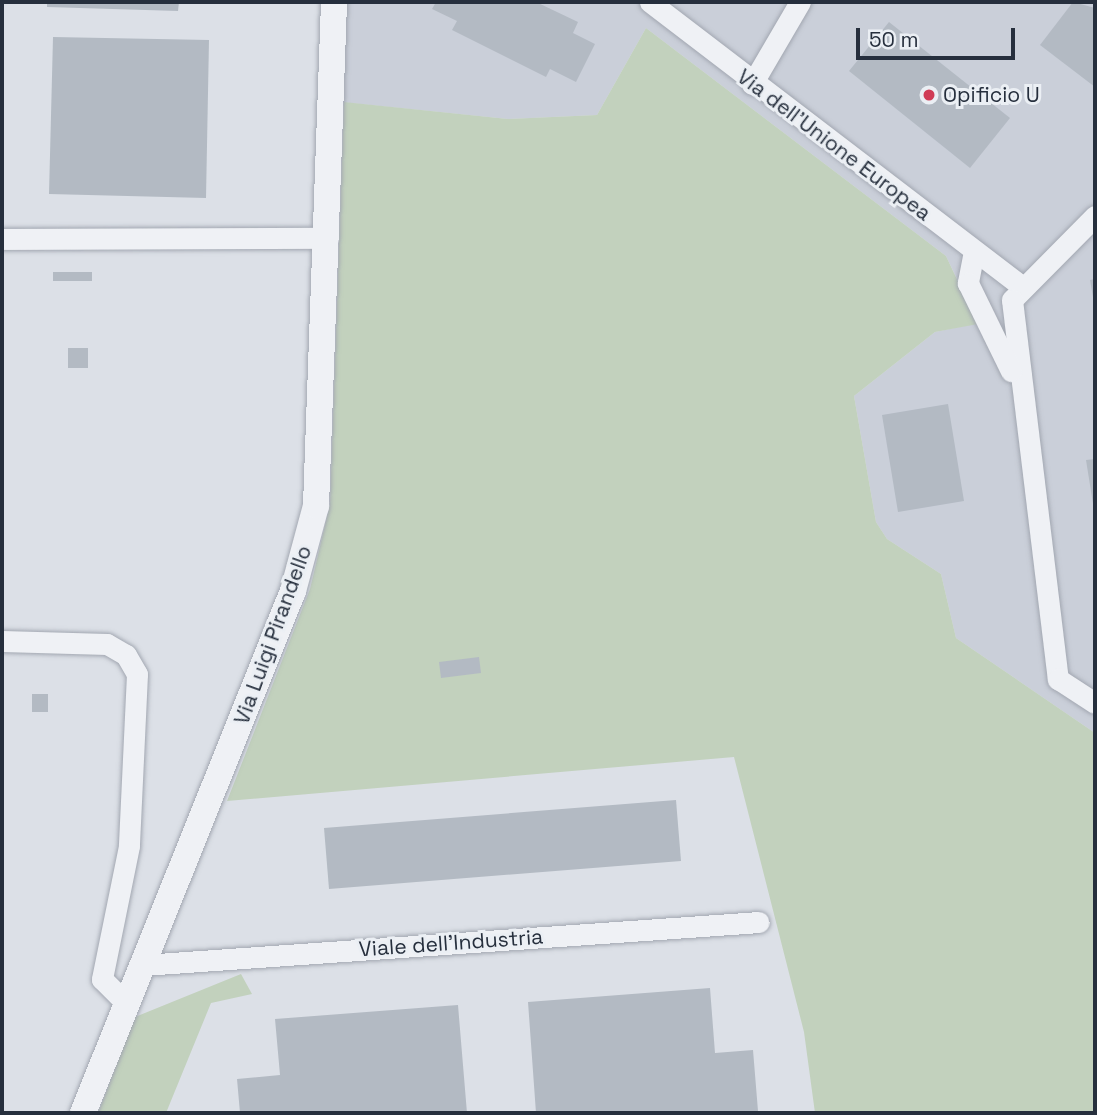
<!DOCTYPE html>
<html>
<head>
<meta charset="utf-8">
<style>
  body { margin:0 }
  #map { position:relative; width:1097px; height:1115px; overflow:hidden; background:#dce0e7; font-family:"Space Grotesk",sans-serif }
  div>[style] { position:absolute }
  .built>* { inset:0; background:#cacfd9 }
  .green>* { inset:0; background:#c2d1bd }
  .building>* { inset:0; background:#b3bac3 }
  .roads { filter:drop-shadow(0 0 2px #a2a7b1) drop-shadow(0 0 2px #a2a7b1) }
  .minor>* { height:21px; margin:-10.5px; padding:0 10.5px; transform-origin:10.5px; border-radius:10.5px; background:#eff1f5 }
  .tertiary>* { height:26px; margin:-13px; padding:0 13px; transform-origin:13px; border-radius:13px; background:#eff1f5 }
  .dots>* { width:19px; height:19px; translate:-50% -50%; box-sizing:border-box; border:4px solid #ebeff4; border-radius:50% }
  span { translate:-50% -50%; white-space:nowrap; text-align:center; line-height:1.15; -webkit-text-stroke:6px #ebeff4; paint-order:stroke }
  .poi-label { font-size:21px; color:#262f3d }
  .left { translate:0 -50%; text-align:left }
  .street-label { font-size:21px; color:#262f3d }
  .frame { position:absolute; inset:0; border:4px solid #262f3d; pointer-events:none }
  .scale { position:absolute; left:856px; top:28px; width:159px; height:32px; box-sizing:border-box; border:4px solid #262f3d; border-top:0; padding-left:9px; font-size:21px; line-height:24px; white-space:nowrap; color:#262f3d; -webkit-text-stroke:5px #ebeff4; paint-order:stroke }
</style>
</head>
<body>
<div id="map">
  <div class="built">
    <div style="clip-path:polygon(334px 2px,1095px 2px,1095px 733px,956px 638px,941px 574px,887px 539px,876px 522px,854px 396px,935px 332px,978px 323px,946px 256px,646px 28px,597px 115px,508px 119px,331px 101px)"></div>
  </div>
  <div class="green">
    <div style="clip-path:polygon(646px 28px,946px 256px,978px 324px,935px 332px,854px 396px,876px 522px,887px 539px,941px 574px,956px 638px,1095px 733px,1095px 1113px,815px 1113px,804px 1032px,734px 757px,227px 801px,310px 589px,330px 504px,344px 102px,508px 119px,597px 115px)"></div>
    <div style="clip-path:polygon(241px 974px,252px 994px,211px 1003px,166px 1113px,98px 1113px,135px 1017px)"></div>
  </div>
  <div class="building">
    <div style="clip-path:polygon(47px 2px,179px 2px,178px 11px,47px 7px)"></div>
    <div style="clip-path:polygon(436px 2px,536px 2px,578px 22px,573px 33px,595px 44px,576px 82px,550px 69px,546px 77px,452px 30px,457px 21px,432px 9px)"></div>
    <div style="clip-path:polygon(1073px 2px,1095px 8px,1095px 87px,1040px 45px)"></div>
    <div style="clip-path:polygon(889px 22px,1010px 118px,970px 168px,849px 71px)"></div>
    <div style="clip-path:polygon(53px 37px,209px 40px,206px 198px,49px 194px)"></div>
    <div style="clip-path:polygon(53px 272px,92px 272px,92px 281px,53px 281px)"></div>
    <div style="clip-path:polygon(1095px 279px,1095px 303px,1094px 303px,1090px 280px)"></div>
    <div style="clip-path:polygon(68px 348px,88px 348px,88px 368px,68px 368px)"></div>
    <div style="clip-path:polygon(948px 404px,964px 501px,898px 512px,882px 415px)"></div>
    <div style="clip-path:polygon(1095px 459px,1095px 510px,1094px 510px,1086px 460px)"></div>
    <div style="clip-path:polygon(479px 657px,481px 673px,441px 678px,439px 662px)"></div>
    <div style="clip-path:polygon(32px 694px,48px 694px,48px 712px,32px 712px)"></div>
    <div style="clip-path:polygon(676px 800px,681px 861px,329px 889px,324px 828px)"></div>
    <div style="clip-path:polygon(710px 988px,715px 1053px,753px 1050px,758px 1111px,536px 1113px,528px 1002px)"></div>
    <div style="clip-path:polygon(458px 1005px,467px 1113px,240px 1113px,237px 1079px,280px 1075px,275px 1019px)"></div>
  </div>
  <div class="roads">
    <div class="minor">
      <div style="left:650px;top:2px;width:466px;rotate:37.4deg"></div>
      <div style="left:752px;top:84px;width:95px;rotate:-59.7deg"></div>
      <div style="left:1095px;top:216px;width:118px;rotate:134.7deg"></div>
      <div style="left:1012px;top:300px;width:382px;rotate:83.1deg"></div>
      <div style="left:1058px;top:679px;width:44px;rotate:33deg"></div>
      <div style="left:2px;top:239px;width:326px;rotate:-0.2deg"></div>
      <div style="left:974px;top:251px;width:33px;rotate:101deg"></div>
      <div style="left:968px;top:283px;width:98px;rotate:64deg"></div>
      <div style="left:2px;top:641px;width:105px;rotate:1.6deg"></div>
      <div style="left:107px;top:644px;width:22px;rotate:30deg"></div>
      <div style="left:126px;top:655px;width:22px;rotate:60deg"></div>
      <div style="left:137px;top:674px;width:172px;rotate:92.7deg"></div>
      <div style="left:129px;top:846px;width:136px;rotate:101.5deg"></div>
      <div style="left:102px;top:979px;width:35px;rotate:45deg"></div>
      <div style="left:143px;top:965px;width:617px;rotate:-3.99deg"></div>
    </div>
    <div class="tertiary">
      <div style="left:83px;top:1113px;width:563px;rotate:-68.09deg"></div>
      <div style="left:293px;top:591px;width:88px;rotate:-74.9deg"></div>
      <div style="left:316px;top:506px;width:504px;rotate:-87.95deg"></div>
    </div>
  </div>
  <div class="dots">
    <div style="left:929px;top:95px;background:#d03c56"></div>
  </div>
  <div class="poi-label">
    <span class="left" style="left:943px;top:95px">Opificio U</span>
  </div>
  <div class="street-label">
    <span style="left:834px;top:145px;rotate:37deg">Via dell'Unione Europea</span>
    <span style="left:273px;top:635px;rotate:-70deg">Via Luigi Pirandello</span>
    <span style="left:451px;top:943px;rotate:-4deg">Viale dell'Industria</span>
  </div>
  <div class="frame"></div>
  <div class="scale">50 m</div>
</div>
</body>
</html>
